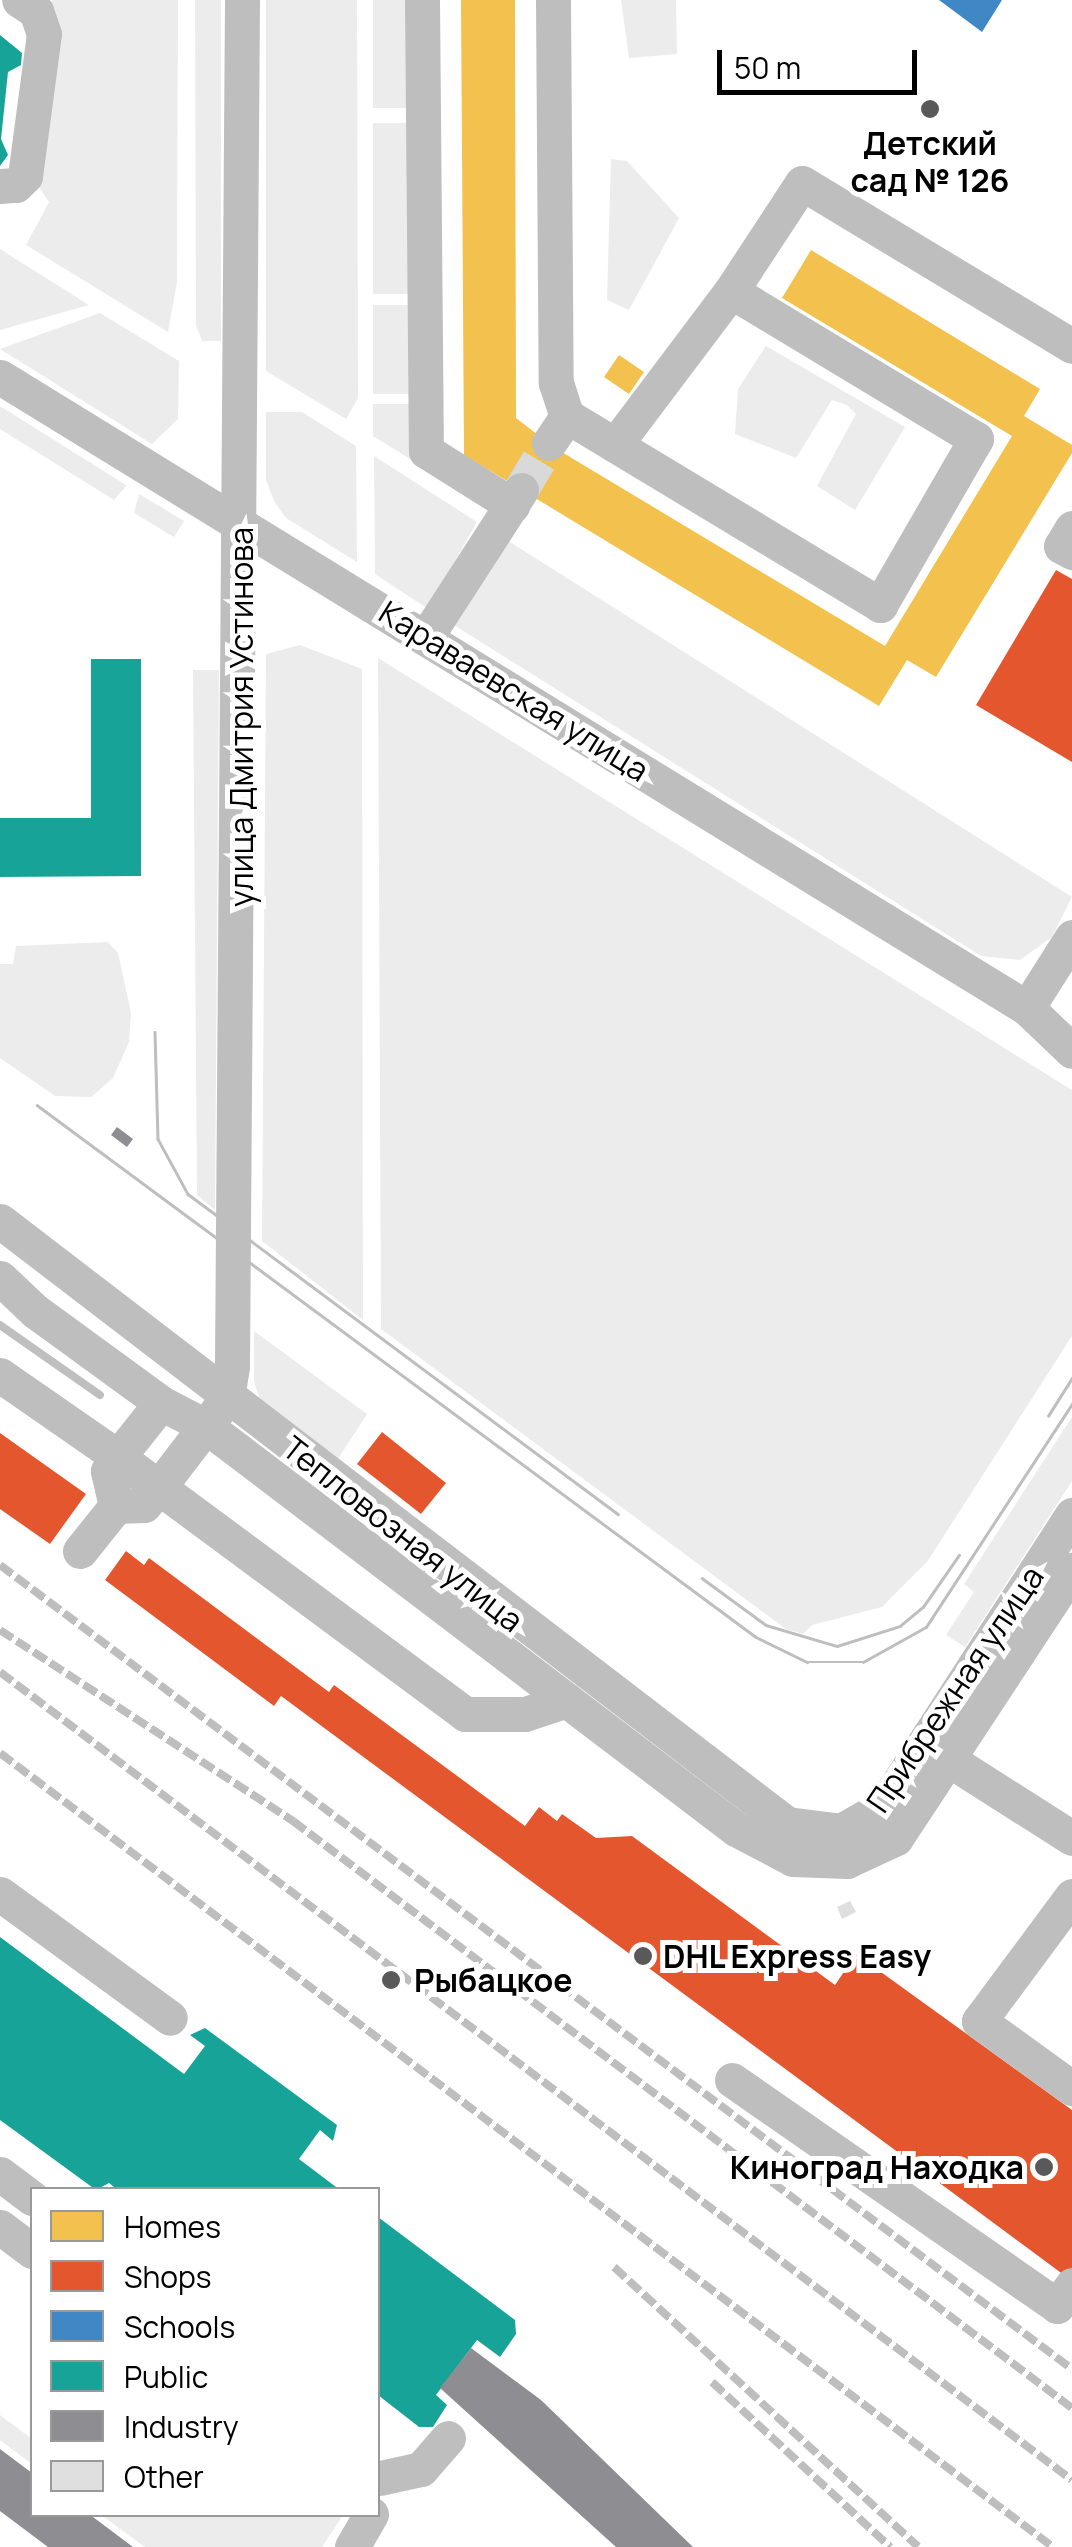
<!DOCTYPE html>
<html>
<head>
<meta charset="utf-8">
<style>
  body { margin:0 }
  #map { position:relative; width:1072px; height:2547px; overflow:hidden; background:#fff; font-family:Manrope,sans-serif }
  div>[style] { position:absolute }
  .green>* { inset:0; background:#ececec }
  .homes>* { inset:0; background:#f2c14e }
  .shops>* { inset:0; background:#e4572e }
  .schools>* { inset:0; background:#3f88c5 }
  .public>* { inset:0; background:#17a398 }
  .industry>* { inset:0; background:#8d8d92 }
  .stream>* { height:8px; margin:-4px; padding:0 4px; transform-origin:4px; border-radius:4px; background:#bfbfbf }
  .building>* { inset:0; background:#dfdfdf }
  .minor-tunnel>* { height:35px; margin-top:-17.5px; transform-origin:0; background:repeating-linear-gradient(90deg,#d9d9d9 0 35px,transparent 0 53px) }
  .minor>* { height:35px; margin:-17.5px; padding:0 17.5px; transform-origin:17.5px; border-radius:17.5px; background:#bebebe }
  .tram>* { height:2.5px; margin:-1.25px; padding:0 1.25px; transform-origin:1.25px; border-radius:1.25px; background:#bebebe }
  .rail>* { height:8px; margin-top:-4px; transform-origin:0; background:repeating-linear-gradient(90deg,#bebebe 0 15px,transparent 0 20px) }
  .dots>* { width:28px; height:28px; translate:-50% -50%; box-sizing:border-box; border:5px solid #fff; border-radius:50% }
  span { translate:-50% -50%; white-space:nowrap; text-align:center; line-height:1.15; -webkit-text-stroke:10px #fff; paint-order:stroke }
  .poi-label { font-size:32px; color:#000; font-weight:700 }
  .left { translate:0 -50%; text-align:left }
  .right { translate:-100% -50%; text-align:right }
  .street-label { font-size:32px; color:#000 }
  .legend { position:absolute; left:30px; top:2187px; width:350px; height:330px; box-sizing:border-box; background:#fff; border:2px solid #999; margin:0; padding:12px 18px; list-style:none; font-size:30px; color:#000 }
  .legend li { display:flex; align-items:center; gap:20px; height:50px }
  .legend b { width:50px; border:2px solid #999 }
  .scale { position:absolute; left:717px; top:50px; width:200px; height:45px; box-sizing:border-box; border:5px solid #000; border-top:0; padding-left:12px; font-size:30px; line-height:35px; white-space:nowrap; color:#000; -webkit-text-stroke:8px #fff; paint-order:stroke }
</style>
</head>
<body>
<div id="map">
  <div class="green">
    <div style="clip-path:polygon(52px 0,178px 0,177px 282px,168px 332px,26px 245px,49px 202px,37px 184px)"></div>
    <div style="clip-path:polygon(195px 0,221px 0,221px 341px,202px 341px,196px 325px)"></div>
    <div style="clip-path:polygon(266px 0,357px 0,358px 398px,346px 419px,266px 371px)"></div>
    <div style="clip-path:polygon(373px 0,411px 0,412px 108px,373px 108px)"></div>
    <div style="clip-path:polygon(621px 0,676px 0,677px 54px,629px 58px)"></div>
    <div style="clip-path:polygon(373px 123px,412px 123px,413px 294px,373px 294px)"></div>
    <div style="clip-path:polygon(611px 159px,627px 161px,679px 218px,629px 310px,607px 300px)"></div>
    <div style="clip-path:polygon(0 249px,89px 305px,0 330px)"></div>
    <div style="clip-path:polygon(373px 305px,413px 305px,413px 394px,373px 394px)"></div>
    <div style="clip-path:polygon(100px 313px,179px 361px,178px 419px,152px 444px,0 349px)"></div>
    <div style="clip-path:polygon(766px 346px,905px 427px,855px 510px,817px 486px,856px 414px,847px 405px,832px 400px,796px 458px,735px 434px,738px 389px)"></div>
    <div style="clip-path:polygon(373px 404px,413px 404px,410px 459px,373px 436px)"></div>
    <div style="clip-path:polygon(0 406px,126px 485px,127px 485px,114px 500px,0 429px)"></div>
    <div style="clip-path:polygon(266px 412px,302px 412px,356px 446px,357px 562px,286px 518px,274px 501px,266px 480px)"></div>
    <div style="clip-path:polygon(374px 456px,477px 522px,428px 609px,375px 574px)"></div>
    <div style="clip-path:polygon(139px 494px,184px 521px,174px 537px,134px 513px)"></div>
    <div style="clip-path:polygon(502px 537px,1072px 897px,1052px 937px,1020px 960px,981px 956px,454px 625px)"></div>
    <div style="clip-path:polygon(300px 645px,362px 669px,363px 1320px,262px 1241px,266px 654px)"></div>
    <div style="clip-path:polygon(378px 658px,1072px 1090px,1072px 1336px,927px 1562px,882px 1607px,812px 1625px,803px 1634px,786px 1629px,381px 1329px)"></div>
    <div style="clip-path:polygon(193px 670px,219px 670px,215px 1210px,197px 1195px)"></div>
    <div style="clip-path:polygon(108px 942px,118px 953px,131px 1013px,129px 1042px,113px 1078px,91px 1097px,55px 1096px,0 1058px,0 964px,13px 964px,16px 946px)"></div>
    <div style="clip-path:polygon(254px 1331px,367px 1414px,336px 1462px,263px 1408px,254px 1382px)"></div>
    <div style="clip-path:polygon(1072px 1417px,1072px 1481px,965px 1647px,946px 1635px,974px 1592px,964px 1584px)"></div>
    <div style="clip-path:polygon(0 2415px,32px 2439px,32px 2464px,0 2440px)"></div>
    <div style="clip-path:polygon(101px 2515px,343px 2515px,322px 2547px,145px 2547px)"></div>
  </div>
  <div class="homes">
    <div style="clip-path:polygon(461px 0,515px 0,516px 418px,555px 448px,885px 646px,1012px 436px,782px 298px,811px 250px,1040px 389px,1024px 416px,1072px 445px,1072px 453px,936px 677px,907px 660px,879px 706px,464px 455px)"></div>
    <div style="clip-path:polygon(619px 355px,644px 372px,629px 394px,604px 377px)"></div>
  </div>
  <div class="shops">
    <div style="clip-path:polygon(1056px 570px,1072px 579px,1072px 762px,976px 705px)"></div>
    <div style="clip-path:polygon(382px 1432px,446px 1483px,421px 1514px,357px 1464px)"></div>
    <div style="clip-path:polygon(0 1433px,86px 1494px,50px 1544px,0 1509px)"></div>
    <div style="clip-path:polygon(126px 1551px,144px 1565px,149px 1558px,329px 1692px,334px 1685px,525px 1826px,539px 1807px,557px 1821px,562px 1814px,596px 1838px,632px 1836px,835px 1985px,856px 1954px,1072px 2110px,1072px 2281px,281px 1696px,274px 1706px,105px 1580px)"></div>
  </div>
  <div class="schools">
    <div style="clip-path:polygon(939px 0,1002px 0,982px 32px)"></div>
  </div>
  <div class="public">
    <div style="clip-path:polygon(0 35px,22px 53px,21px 65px,8px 72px,1px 139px,8px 155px,0 166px)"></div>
    <div style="clip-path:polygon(91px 659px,141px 659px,141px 876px,0 877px,0 818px,91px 818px)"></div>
    <div style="clip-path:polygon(0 1937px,184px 2074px,205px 2046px,190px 2035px,205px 2028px,337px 2125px,333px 2141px,320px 2130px,299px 2159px,340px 2190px,118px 2190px,109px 2183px,96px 2190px,0 2120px)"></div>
    <div style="clip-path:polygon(378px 2217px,515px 2320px,516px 2334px,500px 2357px,477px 2340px,436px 2395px,447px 2405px,433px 2427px,419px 2427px,378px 2395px)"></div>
  </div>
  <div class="industry">
    <div style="clip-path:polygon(117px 1127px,133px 1139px,127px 1147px,111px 1135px)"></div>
    <div style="clip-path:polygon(471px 2348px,541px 2400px,693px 2547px,616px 2547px,440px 2388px)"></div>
    <div style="clip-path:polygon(0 2449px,32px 2473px,32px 2514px,89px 2514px,133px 2547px,48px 2547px,0 2511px)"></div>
  </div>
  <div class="stream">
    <div style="left:0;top:1325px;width:122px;rotate:35deg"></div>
  </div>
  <div class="building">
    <div style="clip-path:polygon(850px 1901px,856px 1912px,842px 1919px,837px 1907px)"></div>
  </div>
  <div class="minor-tunnel">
    <div style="left:521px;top:490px;width:55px;rotate:-59.2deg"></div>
  </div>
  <div class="minor">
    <div style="left:422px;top:0;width:451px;rotate:89.5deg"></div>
    <div style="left:426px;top:451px;width:102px;rotate:32.1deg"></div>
    <div style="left:553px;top:0;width:383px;rotate:89.6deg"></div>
    <div style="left:556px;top:383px;width:35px;rotate:72deg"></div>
    <div style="left:567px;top:416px;width:366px;rotate:31.1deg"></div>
    <div style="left:880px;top:605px;width:192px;rotate:-60deg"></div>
    <div style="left:976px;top:439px;width:286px;rotate:-148.9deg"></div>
    <div style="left:731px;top:291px;width:129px;rotate:-56.7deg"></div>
    <div style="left:802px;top:183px;width:315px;rotate:31.1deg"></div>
    <div style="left:0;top:186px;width:16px;rotate:-4deg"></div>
    <div style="left:16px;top:185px;width:13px;rotate:-45deg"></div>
    <div style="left:25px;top:176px;width:143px;rotate:-82.4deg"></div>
    <div style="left:44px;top:34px;width:24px;rotate:-109deg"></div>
    <div style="left:36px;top:11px;width:20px;rotate:-147deg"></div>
    <div style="left:0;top:377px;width:1205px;rotate:31.57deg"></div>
    <div style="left:1027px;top:1008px;width:62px;rotate:43.7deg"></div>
    <div style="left:549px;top:443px;width:32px;rotate:-56deg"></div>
    <div style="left:615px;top:445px;width:193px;rotate:-53deg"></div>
    <div style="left:1072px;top:528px;width:21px;rotate:121deg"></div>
    <div style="left:1061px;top:546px;width:13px;rotate:29deg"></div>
    <div style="left:426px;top:637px;width:175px;rotate:-57.1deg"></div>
    <div style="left:1027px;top:1008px;width:84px;rotate:-57.6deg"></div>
    <div style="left:0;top:1221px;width:991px;rotate:37.46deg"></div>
    <div style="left:787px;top:1824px;width:54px;rotate:7.4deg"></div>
    <div style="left:841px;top:1831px;width:48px;rotate:-29.7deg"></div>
    <div style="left:883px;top:1807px;width:348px;rotate:-57.1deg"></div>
    <div style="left:0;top:1278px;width:48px;rotate:43.3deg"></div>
    <div style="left:35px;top:1311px;width:156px;rotate:36.1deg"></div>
    <div style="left:161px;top:1403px;width:52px;rotate:27.6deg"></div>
    <div style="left:207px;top:1427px;width:664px;rotate:37.23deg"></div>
    <div style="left:736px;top:1829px;width:64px;rotate:27.8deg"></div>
    <div style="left:793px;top:1859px;width:54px;rotate:2.1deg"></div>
    <div style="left:847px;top:1861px;width:54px;rotate:-25.1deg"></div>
    <div style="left:896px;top:1838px;width:321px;rotate:-56.7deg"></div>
    <div style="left:0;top:1375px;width:144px;rotate:34.8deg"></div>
    <div style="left:118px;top:1457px;width:69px;rotate:-51.5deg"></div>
    <div style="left:116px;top:1506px;width:36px;rotate:-103deg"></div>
    <div style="left:108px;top:1471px;width:17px;rotate:-54deg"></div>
    <div style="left:118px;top:1457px;width:432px;rotate:36.5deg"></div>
    <div style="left:465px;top:1714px;width:60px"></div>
    <div style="left:525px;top:1714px;width:44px;rotate:-18.4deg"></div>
    <div style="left:80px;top:1551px;width:58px;rotate:-51.3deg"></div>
    <div style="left:116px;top:1506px;width:28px;rotate:-2deg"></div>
    <div style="left:144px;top:1505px;width:23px;rotate:-50deg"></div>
    <div style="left:159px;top:1487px;width:112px;rotate:-52.6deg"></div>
    <div style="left:227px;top:1398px;width:33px;rotate:-81deg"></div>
    <div style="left:232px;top:1365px;width:1365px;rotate:-89.58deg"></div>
    <div style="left:929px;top:1747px;width:169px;rotate:32.5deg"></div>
    <div style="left:0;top:1894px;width:210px;rotate:36.1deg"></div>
    <div style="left:1072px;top:1896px;width:156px;rotate:126.6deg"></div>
    <div style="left:979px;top:2021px;width:115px;rotate:35.8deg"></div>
    <div style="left:732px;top:2080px;width:396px;rotate:34.8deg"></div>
    <div style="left:1057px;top:2306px;width:26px;rotate:-54deg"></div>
    <div style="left:0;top:2174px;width:40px;rotate:37deg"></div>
    <div style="left:0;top:2227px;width:40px;rotate:37deg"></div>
    <div style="left:380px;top:2478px;width:42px;rotate:-12.4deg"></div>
    <div style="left:421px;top:2469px;width:41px;rotate:-48.9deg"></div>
    <div style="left:352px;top:2547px;width:38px;rotate:-60deg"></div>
  </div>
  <div class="tram">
    <div style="left:155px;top:1032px;width:107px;rotate:88.4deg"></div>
    <div style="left:158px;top:1139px;width:63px;rotate:61.4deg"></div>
    <div style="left:188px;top:1194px;width:536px;rotate:36.66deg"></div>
    <div style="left:37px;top:1105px;width:894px;rotate:36.5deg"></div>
    <div style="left:756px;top:1637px;width:57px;rotate:26.1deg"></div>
    <div style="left:807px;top:1662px;width:56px"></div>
    <div style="left:863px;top:1662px;width:72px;rotate:-29.1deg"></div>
    <div style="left:926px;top:1627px;width:267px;rotate:-56.8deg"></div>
    <div style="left:1048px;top:1416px;width:45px;rotate:-57.7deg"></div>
    <div style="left:702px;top:1578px;width:79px;rotate:36.3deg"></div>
    <div style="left:766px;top:1625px;width:74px;rotate:16.5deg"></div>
    <div style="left:837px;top:1646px;width:66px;rotate:-17.6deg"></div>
    <div style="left:900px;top:1626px;width:30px;rotate:-40deg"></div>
    <div style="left:923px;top:1607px;width:63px;rotate:-55.3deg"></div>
  </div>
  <div class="rail">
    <div style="left:0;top:1565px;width:1340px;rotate:36.87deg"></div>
    <div style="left:0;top:1630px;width:350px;rotate:33.1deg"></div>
    <div style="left:293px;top:1821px;width:975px;rotate:37deg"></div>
    <div style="left:0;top:1672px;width:1342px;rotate:37.01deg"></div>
    <div style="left:0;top:1753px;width:1319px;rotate:37.02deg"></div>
    <div style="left:614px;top:2267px;width:413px;rotate:42.6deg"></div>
    <div style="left:712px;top:2382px;width:243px;rotate:42.8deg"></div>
  </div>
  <div class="dots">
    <div style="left:930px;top:109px;background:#595959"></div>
    <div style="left:643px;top:1956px;background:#595959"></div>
    <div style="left:391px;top:1980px;background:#595959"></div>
    <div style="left:1044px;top:2167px;background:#595959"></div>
  </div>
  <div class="poi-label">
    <span style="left:930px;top:162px">Детский<br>сад № 126</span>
    <span class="left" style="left:663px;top:1956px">DHL Express Easy</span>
    <span class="left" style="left:414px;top:1980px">Рыбацкое</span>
    <span class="right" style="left:1024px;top:2167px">Киноград Находка</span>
  </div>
  <div class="street-label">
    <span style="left:514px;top:691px;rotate:32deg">Караваевская улица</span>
    <span style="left:241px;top:717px;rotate:-90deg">улица Дмитрия Устинова</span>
    <span style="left:403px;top:1534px;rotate:38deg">Тепловозная улица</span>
    <span style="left:955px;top:1689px;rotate:-56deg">Прибрежная улица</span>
  </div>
  <ul class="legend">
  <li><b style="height:28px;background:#f2c14e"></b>Homes</li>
  <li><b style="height:28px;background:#e4572e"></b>Shops</li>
  <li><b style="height:28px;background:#3f88c5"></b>Schools</li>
  <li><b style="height:28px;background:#17a398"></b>Public</li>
  <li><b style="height:28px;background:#8d8d92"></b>Industry</li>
  <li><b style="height:28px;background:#dfdfdf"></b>Other</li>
  </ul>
  <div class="scale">50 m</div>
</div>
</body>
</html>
